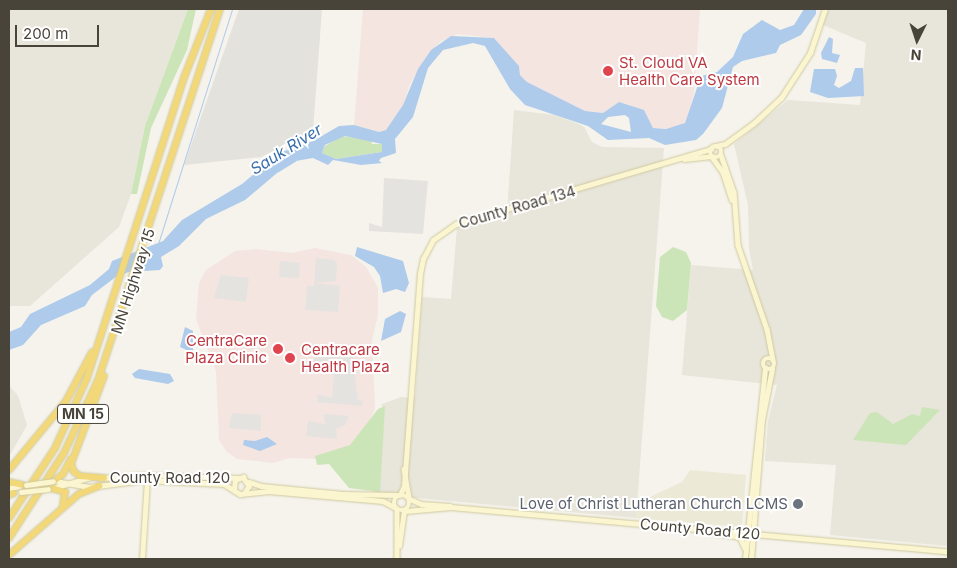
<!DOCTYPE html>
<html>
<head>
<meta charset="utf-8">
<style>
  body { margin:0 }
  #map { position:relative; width:957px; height:568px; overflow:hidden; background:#f5f3ec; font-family:Inter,sans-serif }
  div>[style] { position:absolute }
  .residential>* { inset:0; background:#e8e5da }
  .industrial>* { inset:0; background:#e4e2dd }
  .education>* { inset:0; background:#ece9d7 }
  .medical>* { inset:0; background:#f4e5e1 }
  .green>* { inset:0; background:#cce5b8 }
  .parking>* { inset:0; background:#e4e3df }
  .water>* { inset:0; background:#aecbeb }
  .stream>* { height:1px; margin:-0.5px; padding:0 0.5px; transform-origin:0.5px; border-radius:0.5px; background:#aecbeb }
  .river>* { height:5px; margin:-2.5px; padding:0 2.5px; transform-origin:2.5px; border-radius:2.5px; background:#aecbeb }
  .roads { filter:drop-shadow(0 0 1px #d0c99f) drop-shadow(0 0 1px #d0c99f) }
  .secondary>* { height:4.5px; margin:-2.25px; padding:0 2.25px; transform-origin:2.25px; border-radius:2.25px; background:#fbf5d0 }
  .secondary>.ring { margin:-2.25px; padding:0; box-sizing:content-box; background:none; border:4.5px solid #fbf5d0; border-radius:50% }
  .highway>* { height:6px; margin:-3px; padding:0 3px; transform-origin:3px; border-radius:3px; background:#f2d879 }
  .bridges { filter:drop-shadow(0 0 1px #d0c99f) drop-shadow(0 0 1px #d0c99f) }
  .secondary-bridge>* { height:4.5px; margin:-2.25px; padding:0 2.25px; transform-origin:2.25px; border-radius:2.25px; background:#fbf5d0 }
  .dots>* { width:14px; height:14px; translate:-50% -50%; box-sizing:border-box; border:2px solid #fff; border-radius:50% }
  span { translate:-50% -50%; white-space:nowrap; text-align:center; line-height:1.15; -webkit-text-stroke:4px #fff; paint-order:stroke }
  .shield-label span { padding:1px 4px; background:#fff; border:1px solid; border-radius:4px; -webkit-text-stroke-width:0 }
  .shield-label { font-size:14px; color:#48443a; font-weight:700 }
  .health-label { font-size:15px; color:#be3a42 }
  .left { translate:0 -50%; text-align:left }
  .right { translate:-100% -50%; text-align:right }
  .street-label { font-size:15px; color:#48443a }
  .worship-label { font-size:15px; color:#5b616d }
  .water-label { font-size:16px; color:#3b70ad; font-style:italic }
  .frame { position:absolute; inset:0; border:10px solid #48443a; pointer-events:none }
  .north { position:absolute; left:892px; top:15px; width:50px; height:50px; -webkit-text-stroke:4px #fff; paint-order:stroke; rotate:184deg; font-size:14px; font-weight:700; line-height:20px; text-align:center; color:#48443a }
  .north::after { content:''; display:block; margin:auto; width:18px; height:22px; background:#48443a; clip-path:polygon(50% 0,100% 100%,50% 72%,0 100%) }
  .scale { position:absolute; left:15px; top:25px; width:84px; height:22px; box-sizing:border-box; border:2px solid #48443a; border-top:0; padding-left:6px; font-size:15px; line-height:18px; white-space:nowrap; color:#48443a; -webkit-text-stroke:4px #fff; paint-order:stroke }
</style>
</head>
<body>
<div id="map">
  <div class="residential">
    <div style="clip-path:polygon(9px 9px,188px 9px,145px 126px,131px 194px,119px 227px,30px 306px,9px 306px)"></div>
    <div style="clip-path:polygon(829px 9px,948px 9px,948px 546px,830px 535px,836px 465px,765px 461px,768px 421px,777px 385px,682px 375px,691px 265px,753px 270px,749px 249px,748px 205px,734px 144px,788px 100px,860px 105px,866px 43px,823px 25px)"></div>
    <div style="clip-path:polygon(514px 110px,554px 115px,579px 124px,584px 127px,592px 142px,602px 147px,664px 148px,636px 518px,374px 494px,382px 404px,401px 397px,415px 398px,422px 297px,451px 299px,457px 228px,507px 213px)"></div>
    <div style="clip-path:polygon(9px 385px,18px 396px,27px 425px,9px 457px)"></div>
  </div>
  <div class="industrial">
    <div style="clip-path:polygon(239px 9px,322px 9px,313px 131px,261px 157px,184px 165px)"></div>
  </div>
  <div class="education">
    <div style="clip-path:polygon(690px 470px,746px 475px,742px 527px,636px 518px,637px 503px,682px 482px)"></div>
  </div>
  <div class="medical">
    <div style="clip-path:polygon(363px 9px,700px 9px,694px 93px,686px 122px,671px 129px,653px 128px,644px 110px,619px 102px,603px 113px,585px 111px,527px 82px,520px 75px,519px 66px,494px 38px,458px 34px,441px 41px,427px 55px,410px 84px,403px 105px,386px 130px,379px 132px,354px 125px)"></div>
    <div style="clip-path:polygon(315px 248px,351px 255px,366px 267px,378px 288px,378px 315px,372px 340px,375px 409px,366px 429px,352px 448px,318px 459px,289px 458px,274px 463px,237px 459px,226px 451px,219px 440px,216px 371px,196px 319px,199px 283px,206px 270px,235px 251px,256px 249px,292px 253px)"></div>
  </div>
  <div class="green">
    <div style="clip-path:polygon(188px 9px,196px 9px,187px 50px,151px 128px,137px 194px,131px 194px,145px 126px)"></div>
    <div style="clip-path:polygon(342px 136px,371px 140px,372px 144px,382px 144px,382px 152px,336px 159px,322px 153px,325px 146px)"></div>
    <div style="clip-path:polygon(673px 247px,686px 252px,691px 263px,687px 310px,673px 321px,662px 317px,656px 306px,660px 257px)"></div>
    <div style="clip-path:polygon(385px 406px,380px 492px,349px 488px,329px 464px,317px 465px,315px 456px,350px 445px,378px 409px)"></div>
    <div style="clip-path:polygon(922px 407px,940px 410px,906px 445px,853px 440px,870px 413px,877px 412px,893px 424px,912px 414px,920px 416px)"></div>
  </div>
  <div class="parking">
    <div style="clip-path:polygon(384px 178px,428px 181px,423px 234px,369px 231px,369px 223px,382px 227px)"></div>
    <div style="clip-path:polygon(316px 258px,334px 260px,337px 263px,336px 281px,314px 283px,340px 286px,338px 312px,305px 310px,307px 286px,314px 286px)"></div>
    <div style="clip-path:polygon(280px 261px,300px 263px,299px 278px,279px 277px)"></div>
    <div style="clip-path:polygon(221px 275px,249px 278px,246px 302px,214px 298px)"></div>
    <div style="clip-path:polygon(310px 345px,355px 350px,355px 376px,358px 400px,363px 401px,362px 406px,317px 402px,318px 394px,332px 398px,334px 378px,330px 369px,324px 373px,309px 372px,306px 364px,313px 364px,315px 353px)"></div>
    <div style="clip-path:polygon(232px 413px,261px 415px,261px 431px,229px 428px)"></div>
    <div style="clip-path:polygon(324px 414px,349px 416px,345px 425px,336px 429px,337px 439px,306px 436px,308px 421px,325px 424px)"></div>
  </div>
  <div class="water">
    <div style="clip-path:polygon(evenodd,804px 9px,816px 9px,816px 14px,801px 35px,780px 45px,776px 53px,742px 61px,733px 67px,722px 108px,703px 134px,696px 140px,665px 145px,649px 138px,608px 140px,588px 126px,525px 105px,510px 89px,485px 46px,473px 43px,443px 50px,428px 68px,413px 117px,395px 139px,396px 153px,381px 158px,379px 161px,382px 163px,361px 165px,333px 160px,328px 165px,313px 158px,290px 162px,245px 200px,206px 219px,179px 246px,161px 257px,163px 266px,160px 270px,129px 272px,117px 276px,92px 295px,85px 306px,41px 325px,23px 345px,9px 350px,9px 332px,21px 327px,30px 314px,90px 285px,109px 269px,112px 261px,163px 241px,182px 220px,242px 184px,279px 153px,313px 141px,339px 126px,354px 125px,379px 132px,386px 130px,403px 105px,418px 69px,431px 50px,451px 36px,494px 38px,519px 66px,520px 75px,527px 82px,585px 111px,603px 113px,619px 102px,644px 110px,653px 128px,666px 129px,685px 123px,701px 76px,717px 72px,733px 57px,743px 34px,762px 20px,780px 30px,794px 25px,804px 9px,625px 115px,629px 118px,631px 132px,601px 124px,608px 117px,625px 115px,804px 9px,345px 136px,382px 144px,382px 152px,336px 159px,322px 153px,325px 145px,345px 136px)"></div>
    <div style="clip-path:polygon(829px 37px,833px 39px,832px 53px,840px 55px,837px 63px,822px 59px,821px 53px)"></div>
    <div style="clip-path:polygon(855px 68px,863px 68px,864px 96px,828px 98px,810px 92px,814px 69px,835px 69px,837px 76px,834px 85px,839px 88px,851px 81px)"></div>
    <div style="clip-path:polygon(357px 247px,403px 261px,409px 283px,405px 292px,396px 289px,383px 293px,380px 276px,374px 267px,355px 256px)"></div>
    <div style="clip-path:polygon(400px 311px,406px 314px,401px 332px,381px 341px,385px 319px)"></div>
    <div style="clip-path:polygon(185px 327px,193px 331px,193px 353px,180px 347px)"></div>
    <div style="clip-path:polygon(139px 369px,170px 374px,174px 381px,168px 384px,135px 378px,132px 374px)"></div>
    <div style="clip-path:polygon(267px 437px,277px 444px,260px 451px,243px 445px,244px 440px,255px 441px)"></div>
  </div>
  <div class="stream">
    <div style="left:158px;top:244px;width:246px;rotate:-72.5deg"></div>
  </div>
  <div class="river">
    <div style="left:278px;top:169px;width:19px;rotate:-32deg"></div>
  </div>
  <div class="roads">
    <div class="secondary">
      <div style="left:716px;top:146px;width:9px;rotate:-13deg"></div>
      <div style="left:725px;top:144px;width:34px;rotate:-36deg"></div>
      <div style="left:753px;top:124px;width:38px;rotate:-43deg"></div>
      <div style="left:781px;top:98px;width:54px;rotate:-57.2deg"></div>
      <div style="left:810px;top:53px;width:46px;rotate:-71.2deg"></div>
      <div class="ring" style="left:710px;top:146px;width:7.5px;height:7.5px"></div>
      <div style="left:721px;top:155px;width:39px;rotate:71deg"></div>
      <div style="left:734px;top:192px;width:53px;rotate:85.7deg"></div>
      <div style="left:738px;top:245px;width:89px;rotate:71deg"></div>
      <div style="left:767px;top:329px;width:31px;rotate:79deg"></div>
      <div style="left:712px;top:157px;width:19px;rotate:54deg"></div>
      <div style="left:723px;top:172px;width:29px;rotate:72deg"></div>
      <div style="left:684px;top:159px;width:27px;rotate:-6deg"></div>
      <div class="ring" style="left:763px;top:358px;width:7.5px;height:7.5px"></div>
      <div style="left:404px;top:469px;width:29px;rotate:80deg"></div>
      <div style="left:102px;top:478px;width:40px;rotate:-4.3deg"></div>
      <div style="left:142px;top:475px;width:96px;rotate:1.8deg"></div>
      <div style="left:55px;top:481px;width:36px;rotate:10deg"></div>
      <div style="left:90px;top:487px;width:54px;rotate:-7.4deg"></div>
      <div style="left:144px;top:480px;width:80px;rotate:2.9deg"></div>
      <div style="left:224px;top:484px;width:19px;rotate:32deg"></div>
      <div style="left:240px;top:494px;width:29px;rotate:-6deg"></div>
      <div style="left:269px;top:491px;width:114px;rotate:5deg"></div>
      <div style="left:383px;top:501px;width:15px;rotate:28deg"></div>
      <div style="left:249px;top:482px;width:13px;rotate:18deg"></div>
      <div style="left:261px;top:486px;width:82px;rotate:5.6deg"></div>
      <div style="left:343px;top:494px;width:55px;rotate:1deg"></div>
      <div style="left:9px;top:488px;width:11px;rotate:-10deg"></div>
      <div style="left:53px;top:488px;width:37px;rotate:-16deg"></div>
      <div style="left:234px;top:489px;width:9px;rotate:-84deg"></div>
      <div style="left:235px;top:480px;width:9px;rotate:-21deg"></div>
      <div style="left:243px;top:477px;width:11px;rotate:56deg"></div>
      <div style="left:249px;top:486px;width:8px;rotate:120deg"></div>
      <div class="ring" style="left:394px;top:495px;width:11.5px;height:11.5px"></div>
      <div style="left:400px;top:495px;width:10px;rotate:-66deg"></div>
      <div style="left:404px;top:486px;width:213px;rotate:-85.7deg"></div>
      <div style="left:420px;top:274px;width:15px;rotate:-79deg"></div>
      <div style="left:423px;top:259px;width:21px;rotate:-62deg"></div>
      <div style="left:433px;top:240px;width:28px;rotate:-35deg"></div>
      <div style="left:456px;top:224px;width:266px;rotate:-16.4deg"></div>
      <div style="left:410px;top:499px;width:12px;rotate:24deg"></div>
      <div style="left:421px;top:504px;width:29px;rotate:4deg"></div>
      <div style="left:397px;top:509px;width:50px;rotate:90deg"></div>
      <div style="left:405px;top:511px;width:46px;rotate:-5deg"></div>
      <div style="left:451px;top:507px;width:499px;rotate:5.1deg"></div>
      <div style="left:716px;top:533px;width:24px;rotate:9deg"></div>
      <div style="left:740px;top:537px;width:12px;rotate:66deg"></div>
      <div style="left:399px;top:546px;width:35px;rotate:-82deg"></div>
      <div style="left:142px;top:559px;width:79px;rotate:-86.4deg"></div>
      <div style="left:745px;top:559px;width:192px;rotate:-84deg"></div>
      <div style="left:751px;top:559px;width:139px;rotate:-85.5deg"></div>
      <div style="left:762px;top:420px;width:52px;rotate:-78.9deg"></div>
    </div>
    <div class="highway">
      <div style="left:9px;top:470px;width:89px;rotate:-50.4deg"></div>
      <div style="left:66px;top:401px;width:55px;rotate:-62deg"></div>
      <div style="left:104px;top:478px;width:24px;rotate:-175deg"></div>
      <div style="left:80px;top:476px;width:7px;rotate:-146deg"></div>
      <div style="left:74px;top:472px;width:9px;rotate:-111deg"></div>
      <div style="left:71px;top:464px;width:94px;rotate:-69.4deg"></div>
      <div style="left:54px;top:481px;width:11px;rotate:-38deg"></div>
      <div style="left:63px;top:474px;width:17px;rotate:-62deg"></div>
      <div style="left:9px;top:482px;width:14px;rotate:12deg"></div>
      <div style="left:51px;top:488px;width:15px;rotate:16deg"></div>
      <div style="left:65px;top:492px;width:13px;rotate:99deg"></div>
      <div style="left:9px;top:495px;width:5px;rotate:-22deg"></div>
      <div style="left:9px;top:518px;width:84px;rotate:-56.7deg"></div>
      <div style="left:55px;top:448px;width:77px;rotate:-65.4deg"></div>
      <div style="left:87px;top:378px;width:318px;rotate:-72.1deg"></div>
      <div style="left:185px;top:75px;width:71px;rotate:-68.5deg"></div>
      <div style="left:9px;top:538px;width:101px;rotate:-57.1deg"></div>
      <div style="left:64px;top:453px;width:81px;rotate:-65deg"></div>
      <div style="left:98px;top:380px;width:391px;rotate:-71.8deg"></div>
      <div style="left:9px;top:555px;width:93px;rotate:-41.1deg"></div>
      <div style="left:79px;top:494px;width:22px;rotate:-22deg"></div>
    </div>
  </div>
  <div class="bridges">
    <div class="secondary-bridge">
      <div style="left:26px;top:485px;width:27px;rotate:-8deg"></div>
      <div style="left:21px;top:492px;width:27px;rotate:-6deg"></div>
    </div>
  </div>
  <div class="dots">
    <div style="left:608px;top:71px;background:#e0444e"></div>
    <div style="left:278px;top:349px;background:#e0444e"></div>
    <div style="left:290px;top:358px;background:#e0444e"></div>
    <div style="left:798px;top:504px;background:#6b7280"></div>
  </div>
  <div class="shield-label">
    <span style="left:83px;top:414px">MN 15</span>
  </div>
  <div class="health-label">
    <span class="left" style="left:619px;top:71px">St. Cloud VA<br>Health Care System</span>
    <span class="right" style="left:267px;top:349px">CentraCare<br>Plaza Clinic</span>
    <span class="left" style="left:301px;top:358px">Centracare<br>Health Plaza</span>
  </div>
  <div class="street-label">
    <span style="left:517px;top:207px;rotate:-16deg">County Road 134</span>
    <span style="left:133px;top:281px;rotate:-72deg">MN Highway 15</span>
    <span style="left:170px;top:478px">County Road 120</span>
    <span style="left:700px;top:529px;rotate:5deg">County Road 120</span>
  </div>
  <div class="worship-label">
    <span class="right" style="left:788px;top:504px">Love of Christ Lutheran Church LCMS</span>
  </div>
  <div class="water-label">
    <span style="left:286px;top:149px;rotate:-32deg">Sauk River</span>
  </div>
  <div class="frame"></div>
  <div class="north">N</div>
  <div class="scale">200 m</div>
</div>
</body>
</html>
